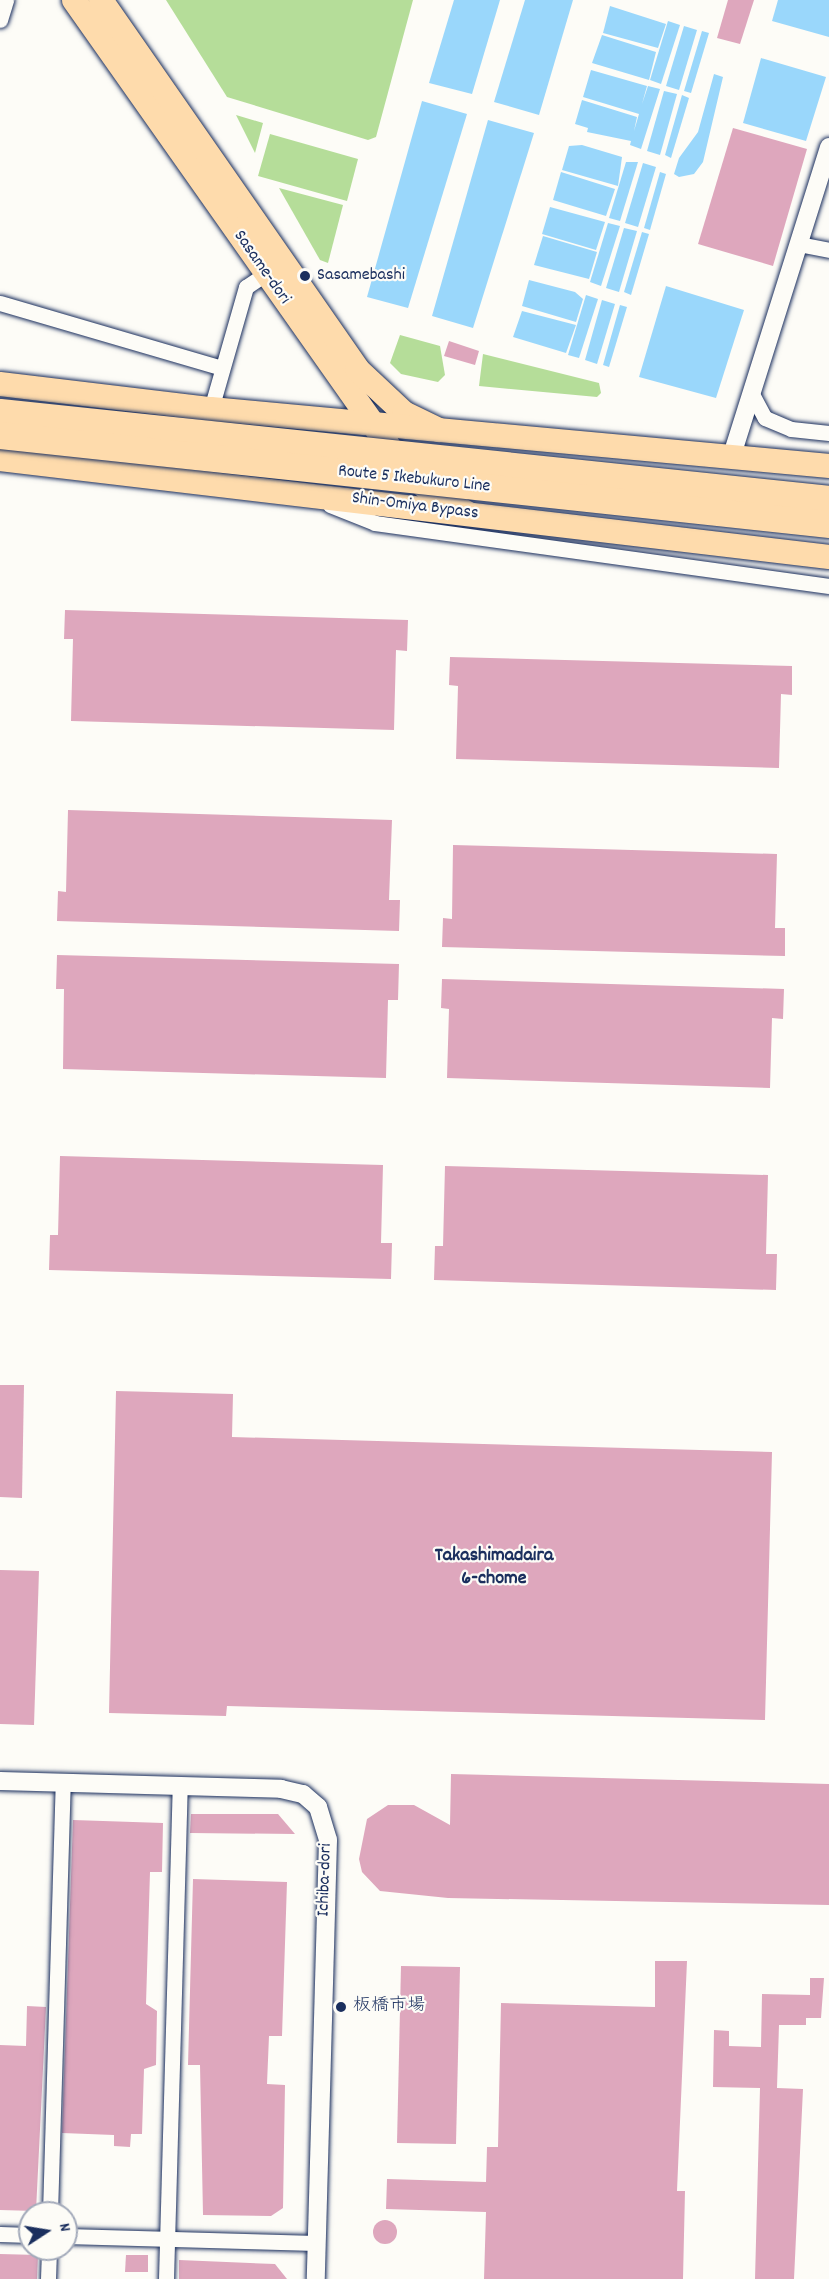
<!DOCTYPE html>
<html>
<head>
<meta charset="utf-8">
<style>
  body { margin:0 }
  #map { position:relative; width:829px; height:2279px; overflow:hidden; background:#fdfcf7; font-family:Dekko,"Klee One",sans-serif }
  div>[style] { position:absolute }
  .green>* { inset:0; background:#b5dd99 }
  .water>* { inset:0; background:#9ad7fb }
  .building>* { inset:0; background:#dea7bd }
  .round { border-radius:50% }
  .roads { filter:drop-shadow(0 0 2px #1b2f5e) drop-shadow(0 0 2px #1b2f5e) }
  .minor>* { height:15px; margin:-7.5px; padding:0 7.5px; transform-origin:7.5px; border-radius:7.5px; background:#fdfcf7 }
  .tertiary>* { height:18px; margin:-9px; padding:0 9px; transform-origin:9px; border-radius:9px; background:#fdfcf7 }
  .primary>* { height:24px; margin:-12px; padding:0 12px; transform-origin:12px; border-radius:12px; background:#fedbac }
  .trunk>* { height:24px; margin:-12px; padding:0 12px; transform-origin:12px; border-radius:12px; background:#fedbac }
  .bridges { filter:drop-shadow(0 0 2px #1b2f5e) drop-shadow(0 0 2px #1b2f5e) }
  .motorway-bridge>* { height:27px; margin:-13.5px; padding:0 13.5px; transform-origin:13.5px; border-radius:13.5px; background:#fedbac }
  .dots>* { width:16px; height:16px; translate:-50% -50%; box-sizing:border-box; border:3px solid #fdfcf7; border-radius:50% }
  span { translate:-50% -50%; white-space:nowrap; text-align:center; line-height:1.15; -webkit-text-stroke:4.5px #fdfcf7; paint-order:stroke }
  .street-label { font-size:18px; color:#1b2f5e }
  .poi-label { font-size:18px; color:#1b2f5e }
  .left { translate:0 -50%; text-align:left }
  .neighbourhood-label { font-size:20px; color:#1b2f5e; font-weight:700 }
  .north { position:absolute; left:18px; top:2201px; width:60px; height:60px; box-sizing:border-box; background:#fdfcf7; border:2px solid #a3aaba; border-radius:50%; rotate:78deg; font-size:16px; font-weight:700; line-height:24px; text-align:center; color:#1b2f5e }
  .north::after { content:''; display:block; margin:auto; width:21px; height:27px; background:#1b2f5e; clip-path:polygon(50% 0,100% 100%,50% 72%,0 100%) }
</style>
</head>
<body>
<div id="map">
  <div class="green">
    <div style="clip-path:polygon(166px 0,413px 0,376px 137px,368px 140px,227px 97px)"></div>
    <div style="clip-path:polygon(236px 115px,263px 123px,255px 153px)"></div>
    <div style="clip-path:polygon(270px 134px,358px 159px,347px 201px,258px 176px)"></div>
    <div style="clip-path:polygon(279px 188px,343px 205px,328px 263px,320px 260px)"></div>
    <div style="clip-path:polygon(400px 335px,440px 346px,445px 375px,438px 382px,401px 374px,390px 363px)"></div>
    <div style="clip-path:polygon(483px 354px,599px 383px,601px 393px,597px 397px,479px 386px)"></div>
  </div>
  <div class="water">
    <div style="clip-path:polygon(454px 0,500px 0,472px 94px,429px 83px)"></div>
    <div style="clip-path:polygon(525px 0,573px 0,539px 115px,494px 102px)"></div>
    <div style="clip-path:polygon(778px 0,829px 0,829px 37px,772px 21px)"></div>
    <div style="clip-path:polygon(610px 6px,666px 24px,658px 48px,603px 33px)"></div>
    <div style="clip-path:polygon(668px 21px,680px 25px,661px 84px,650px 80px)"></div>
    <div style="clip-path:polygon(684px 26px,697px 30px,679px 90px,666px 86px)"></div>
    <div style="clip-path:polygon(702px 31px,709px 33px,691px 93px,684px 91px)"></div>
    <div style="clip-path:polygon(602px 35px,656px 52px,649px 80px,592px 63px)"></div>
    <div style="clip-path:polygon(761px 58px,826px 77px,806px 141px,743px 123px)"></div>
    <div style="clip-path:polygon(591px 70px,647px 86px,642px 104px,648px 86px,660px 89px,641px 149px,630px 145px,631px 141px,587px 132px,588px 128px,575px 124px,582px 100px,637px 117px,634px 131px,639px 114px,583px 97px)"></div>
    <div style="clip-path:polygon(714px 74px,723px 77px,703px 162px,694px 174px,679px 177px,674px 174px,679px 158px,698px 132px)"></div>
    <div style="clip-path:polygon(664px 91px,677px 94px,660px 155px,647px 151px)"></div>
    <div style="clip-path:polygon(682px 95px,689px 98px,671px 158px,665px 155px)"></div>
    <div style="clip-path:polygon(422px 101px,467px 114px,408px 308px,367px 297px)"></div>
    <div style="clip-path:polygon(488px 120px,534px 133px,473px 328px,432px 316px)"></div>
    <div style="clip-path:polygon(582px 145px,622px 157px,618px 186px,562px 170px,569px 146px)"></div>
    <div style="clip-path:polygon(626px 162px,638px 162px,620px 221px,609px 218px)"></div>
    <div style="clip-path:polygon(643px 163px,656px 167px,638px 227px,625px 223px)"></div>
    <div style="clip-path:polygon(561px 172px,615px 189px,606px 216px,553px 200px)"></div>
    <div style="clip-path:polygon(660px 172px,666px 174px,650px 230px,644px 228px)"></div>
    <div style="clip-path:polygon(550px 207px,605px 222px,596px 250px,542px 234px)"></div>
    <div style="clip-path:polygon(608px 223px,620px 226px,601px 286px,590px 282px)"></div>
    <div style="clip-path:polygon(624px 228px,637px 231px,619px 292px,606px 288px)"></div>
    <div style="clip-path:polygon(642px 232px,649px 234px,631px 295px,624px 292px)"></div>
    <div style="clip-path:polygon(543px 236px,597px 252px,589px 279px,534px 265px)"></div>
    <div style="clip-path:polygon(529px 280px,575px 292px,583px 299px,576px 322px,522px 306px)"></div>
    <div style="clip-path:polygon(666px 286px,744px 310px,716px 398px,639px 377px)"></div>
    <div style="clip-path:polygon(586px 295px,598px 299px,579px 358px,568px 355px)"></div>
    <div style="clip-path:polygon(602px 300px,615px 304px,597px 364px,585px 360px)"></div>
    <div style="clip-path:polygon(620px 305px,627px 307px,609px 367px,603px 365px)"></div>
    <div style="clip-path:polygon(522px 311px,576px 325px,566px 353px,513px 337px)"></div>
  </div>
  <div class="building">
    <div style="clip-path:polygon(728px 0,754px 0,740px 44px,717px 38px)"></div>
    <div style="clip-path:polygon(733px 128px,807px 149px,773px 266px,698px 244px)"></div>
    <div style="clip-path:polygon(449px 341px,479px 351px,475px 365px,444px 356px)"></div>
    <div style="clip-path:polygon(65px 610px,408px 620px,407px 651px,396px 650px,394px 730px,71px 721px,73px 639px,64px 639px)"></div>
    <div style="clip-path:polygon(450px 657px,792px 666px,792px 695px,781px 694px,779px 768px,456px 759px,458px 686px,449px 685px)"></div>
    <div style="clip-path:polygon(68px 810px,392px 820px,389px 900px,400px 900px,399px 931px,57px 921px,58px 891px,66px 892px)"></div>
    <div style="clip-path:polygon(453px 845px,777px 854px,775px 928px,785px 928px,785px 956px,442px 947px,443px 918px,452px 919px)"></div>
    <div style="clip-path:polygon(57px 955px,399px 964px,398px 1000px,388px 1000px,386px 1078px,63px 1069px,64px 989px,56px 989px)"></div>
    <div style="clip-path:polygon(442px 979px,784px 989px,783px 1019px,772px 1018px,770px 1088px,447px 1078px,449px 1009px,441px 1008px)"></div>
    <div style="clip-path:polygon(60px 1156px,383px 1165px,381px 1243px,392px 1243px,391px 1279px,49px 1270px,50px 1235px,58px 1235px)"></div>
    <div style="clip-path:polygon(445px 1166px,768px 1175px,766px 1254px,777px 1254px,776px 1290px,434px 1280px,435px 1246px,443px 1246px)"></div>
    <div style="clip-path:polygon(0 1385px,24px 1385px,22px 1498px,0 1497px)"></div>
    <div style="clip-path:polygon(116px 1391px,233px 1394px,232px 1437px,772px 1452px,765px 1720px,227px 1706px,226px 1716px,109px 1713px)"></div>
    <div style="clip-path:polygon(0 1570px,39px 1571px,34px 1725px,0 1724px)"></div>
    <div style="clip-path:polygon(451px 1774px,829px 1784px,829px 1905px,448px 1898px,380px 1891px,362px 1872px,359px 1859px,367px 1819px,388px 1805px,414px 1805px,450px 1825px)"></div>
    <div style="clip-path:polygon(191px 1814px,278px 1814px,295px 1834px,190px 1833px)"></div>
    <div style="clip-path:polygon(73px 1820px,163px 1823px,162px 1872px,150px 1872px,146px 2004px,157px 2011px,156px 2065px,144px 2069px,142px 2134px,131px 2134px,130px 2147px,114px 2146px,114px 2135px,62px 2133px)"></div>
    <div style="clip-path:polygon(193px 1879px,287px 1882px,282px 2036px,269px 2036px,267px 2084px,285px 2085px,283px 2208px,271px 2216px,203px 2215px,200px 2065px,188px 2065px)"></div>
    <div style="clip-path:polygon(655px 1961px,687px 1961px,677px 2191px,685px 2191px,683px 2279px,484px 2279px,486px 2212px,386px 2209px,387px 2179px,486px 2182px,487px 2147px,498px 2147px,501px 2003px,655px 2007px)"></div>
    <div style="clip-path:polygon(401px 1966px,460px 1967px,456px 2144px,397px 2143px)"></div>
    <div style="clip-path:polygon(810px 1978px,824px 1978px,821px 2018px,806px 2018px,806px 2025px,779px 2025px,777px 2088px,803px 2089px,794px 2279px,755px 2279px,760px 2088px,713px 2087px,714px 2030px,729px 2031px,729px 2046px,761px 2047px,762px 1994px,810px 1995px)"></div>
    <div style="clip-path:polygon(27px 2006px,46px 2007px,36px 2211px,0 2210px,0 2045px,26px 2046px)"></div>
    <div class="round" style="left:373px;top:2220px;width:24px;height:24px"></div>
    <div style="clip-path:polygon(0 2254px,38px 2255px,37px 2279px,0 2279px)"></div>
    <div style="clip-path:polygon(126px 2255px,148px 2255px,148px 2272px,125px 2272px)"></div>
    <div style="clip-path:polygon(179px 2260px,275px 2264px,287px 2279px,179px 2279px)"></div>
  </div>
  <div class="roads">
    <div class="minor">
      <div style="left:0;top:20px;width:21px;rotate:-73deg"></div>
      <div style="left:799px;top:244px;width:31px;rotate:11deg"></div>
      <div style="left:0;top:303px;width:231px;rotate:16.3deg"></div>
      <div style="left:752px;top:394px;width:27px;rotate:62deg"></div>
      <div style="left:765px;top:418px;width:28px;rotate:23deg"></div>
      <div style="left:791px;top:429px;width:38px;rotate:6deg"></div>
      <div style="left:211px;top:409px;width:127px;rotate:-74deg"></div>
      <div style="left:246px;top:287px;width:23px;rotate:-34deg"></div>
      <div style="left:330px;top:505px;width:48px;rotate:21.8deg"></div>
      <div style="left:375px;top:523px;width:458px;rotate:7.9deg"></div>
      <div style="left:50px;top:2213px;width:430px;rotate:-88.3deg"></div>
      <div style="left:0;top:2234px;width:30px;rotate:2deg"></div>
      <div style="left:66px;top:2236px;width:250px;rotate:1.6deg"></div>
      <div style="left:48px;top:2279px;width:30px;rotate:-88deg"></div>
      <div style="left:166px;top:2279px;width:494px;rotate:-88.4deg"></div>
    </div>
    <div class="tertiary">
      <div style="left:732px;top:455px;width:323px;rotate:-72.5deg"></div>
      <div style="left:0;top:1781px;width:281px;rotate:1.6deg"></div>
      <div style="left:281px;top:1789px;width:23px;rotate:13deg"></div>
      <div style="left:303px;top:1794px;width:20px;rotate:41deg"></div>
      <div style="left:318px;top:1807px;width:34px;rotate:73deg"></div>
      <div style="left:328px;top:1840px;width:439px;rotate:91.6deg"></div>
    </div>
    <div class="primary">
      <div style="left:74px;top:0;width:573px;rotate:54.81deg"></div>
      <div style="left:404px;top:468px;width:36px;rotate:42deg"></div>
      <div style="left:431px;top:492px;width:44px;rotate:30.1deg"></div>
      <div style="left:101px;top:0;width:449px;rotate:55.2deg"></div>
      <div style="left:357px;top:369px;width:64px;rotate:43.1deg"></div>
      <div style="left:404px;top:413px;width:39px;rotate:26deg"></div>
    </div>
    <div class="trunk">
      <div style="left:0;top:384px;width:212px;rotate:6.8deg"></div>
      <div style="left:211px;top:409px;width:621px;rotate:5.27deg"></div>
      <div style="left:0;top:459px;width:835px;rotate:6.74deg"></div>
    </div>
  </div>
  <div class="bridges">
    <div class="motorway-bridge">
      <div style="left:0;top:412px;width:834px;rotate:5.99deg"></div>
      <div style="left:0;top:435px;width:834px;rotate:6.13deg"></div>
    </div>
  </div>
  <div class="dots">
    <div style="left:305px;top:276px;background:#1b2f5e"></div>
    <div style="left:341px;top:2007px;background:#1b2f5e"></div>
  </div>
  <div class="street-label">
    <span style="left:261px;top:268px;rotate:55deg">Sasame-dori</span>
    <span style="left:414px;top:480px;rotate:6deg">Route 5 Ikebukuro Line</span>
    <span style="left:415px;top:507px;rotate:7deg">Shin-Omiya Bypass</span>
    <span style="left:326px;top:1880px;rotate:-88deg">Ichiba-dori</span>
  </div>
  <div class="poi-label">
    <span class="left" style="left:317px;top:276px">Sasamebashi</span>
    <span class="left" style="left:353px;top:2007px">板橋市場</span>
  </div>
  <div class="neighbourhood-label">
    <span style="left:494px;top:1568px">Takashimadaira<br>6-chome</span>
  </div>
  <div class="north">N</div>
</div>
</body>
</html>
